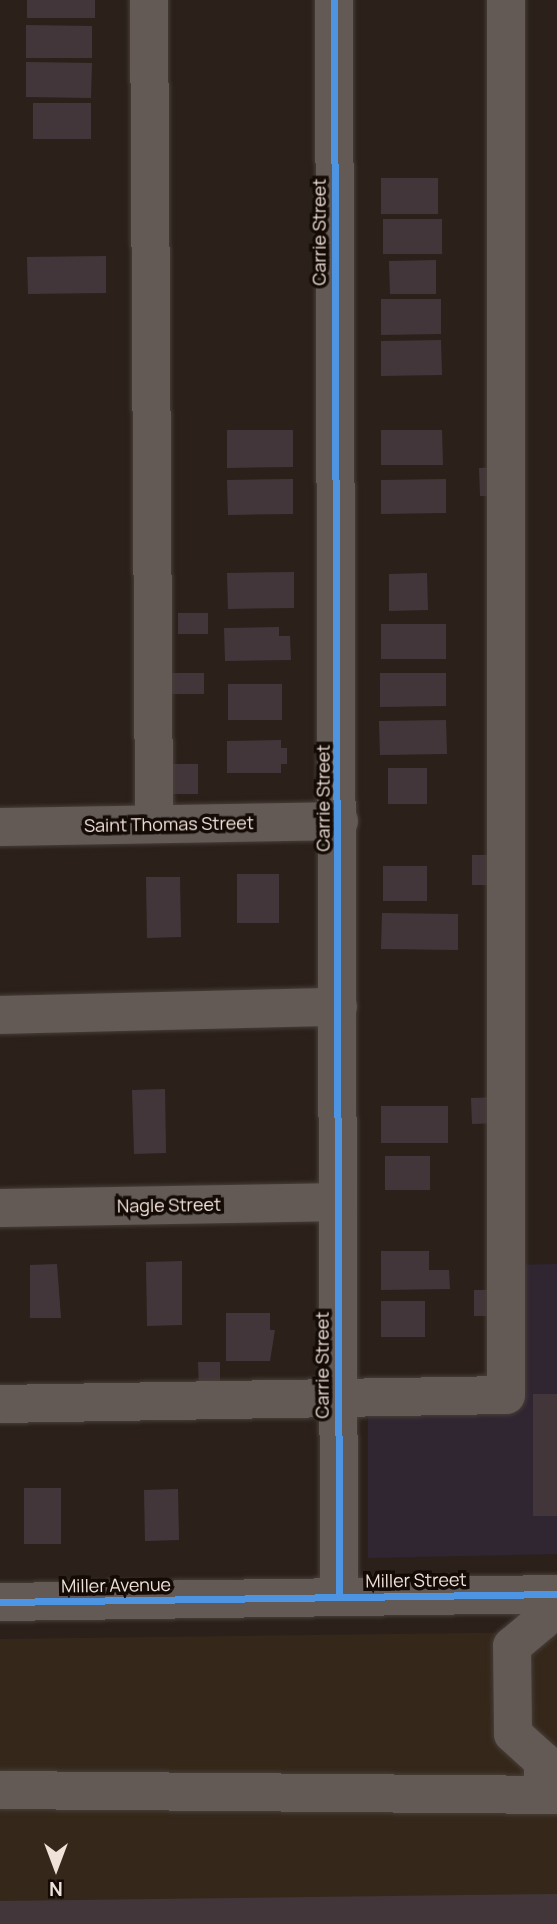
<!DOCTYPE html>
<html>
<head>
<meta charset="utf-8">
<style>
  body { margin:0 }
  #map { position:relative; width:557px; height:1924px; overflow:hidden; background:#2b201a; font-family:Manrope,sans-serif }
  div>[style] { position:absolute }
  .commercial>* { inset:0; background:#302632 }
  .industrial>* { inset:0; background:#35281b }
  .building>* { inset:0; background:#43363a }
  .roads { filter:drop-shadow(0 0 2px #473e39) drop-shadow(0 0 2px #473e39) }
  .minor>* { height:38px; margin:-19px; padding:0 19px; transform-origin:19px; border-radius:19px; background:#635a55 }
  .cycleway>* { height:7px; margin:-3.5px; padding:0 3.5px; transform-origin:3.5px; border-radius:3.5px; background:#4d94e3 }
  span { translate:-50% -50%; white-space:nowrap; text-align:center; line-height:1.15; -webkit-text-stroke:7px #140b06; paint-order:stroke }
  .street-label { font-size:18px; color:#f0e1d9 }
  .north { position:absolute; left:21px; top:1833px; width:70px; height:70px; -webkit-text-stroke:5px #140b06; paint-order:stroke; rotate:180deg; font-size:19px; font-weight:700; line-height:28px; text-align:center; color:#f0e1d9 }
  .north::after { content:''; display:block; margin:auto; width:24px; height:32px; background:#f0e1d9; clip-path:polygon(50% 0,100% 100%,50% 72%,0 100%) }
</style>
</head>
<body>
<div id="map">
  <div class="commercial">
    <div style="clip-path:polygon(557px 1264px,557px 1554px,368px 1558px,368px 1389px,512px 1389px,512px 1265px)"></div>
  </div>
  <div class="industrial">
    <div style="clip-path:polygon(557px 1632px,557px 1924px,0 1924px,0 1639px)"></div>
  </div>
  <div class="building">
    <div style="clip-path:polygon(27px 0,95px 0,95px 18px,27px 18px)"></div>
    <div style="clip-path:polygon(26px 25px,92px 26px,92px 58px,26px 58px)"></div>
    <div style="clip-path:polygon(26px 62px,92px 63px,91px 98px,26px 97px)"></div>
    <div style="clip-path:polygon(33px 103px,91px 103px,91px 139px,33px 139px)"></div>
    <div style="clip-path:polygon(381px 178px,438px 178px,438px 214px,381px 214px)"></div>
    <div style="clip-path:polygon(383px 219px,442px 219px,442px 254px,383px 254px)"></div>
    <div style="clip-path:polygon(106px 256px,106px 293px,28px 294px,27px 257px)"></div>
    <div style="clip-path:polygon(436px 260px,436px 294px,390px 294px,389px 261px)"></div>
    <div style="clip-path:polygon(381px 299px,441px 299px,441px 334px,381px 335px)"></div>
    <div style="clip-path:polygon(441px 340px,442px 375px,381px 376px,381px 341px)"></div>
    <div style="clip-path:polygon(227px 430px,293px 430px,293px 467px,227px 468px)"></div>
    <div style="clip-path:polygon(381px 430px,442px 430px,443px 465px,381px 465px)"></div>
    <div style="clip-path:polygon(505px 467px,506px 496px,480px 496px,479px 468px)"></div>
    <div style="clip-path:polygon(293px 479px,293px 514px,228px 515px,227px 480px)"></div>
    <div style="clip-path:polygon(446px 479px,446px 513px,381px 514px,381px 480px)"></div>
    <div style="clip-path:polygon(294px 572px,294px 608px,228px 609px,227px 573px)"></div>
    <div style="clip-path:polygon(427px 573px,428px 610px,389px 611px,389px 574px)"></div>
    <div style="clip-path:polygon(178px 613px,208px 613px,208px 634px,178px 634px)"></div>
    <div style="clip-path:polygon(381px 624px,446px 624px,446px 659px,381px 659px)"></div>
    <div style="clip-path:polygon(279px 627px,279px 636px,290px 636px,291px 660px,225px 661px,224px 628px)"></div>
    <div style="clip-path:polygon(172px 673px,204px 673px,204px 694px,172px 694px)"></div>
    <div style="clip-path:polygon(380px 673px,446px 673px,446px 706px,380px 707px)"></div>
    <div style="clip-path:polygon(228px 684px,282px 684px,282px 720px,228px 720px)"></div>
    <div style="clip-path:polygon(446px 720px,447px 754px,380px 755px,379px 721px)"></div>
    <div style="clip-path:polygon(281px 740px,281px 748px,287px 748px,287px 764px,281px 764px,281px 773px,227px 773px,227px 741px)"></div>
    <div style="clip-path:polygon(169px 764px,198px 764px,198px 794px,169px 794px)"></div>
    <div style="clip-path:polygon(388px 768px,427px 768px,427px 804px,388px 804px)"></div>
    <div style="clip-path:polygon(472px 855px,501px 855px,501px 885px,472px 885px)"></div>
    <div style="clip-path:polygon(383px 866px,427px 866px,427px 901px,383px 901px)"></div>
    <div style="clip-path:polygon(237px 874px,279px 874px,279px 923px,237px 923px)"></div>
    <div style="clip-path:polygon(146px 877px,180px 877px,181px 937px,147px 938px)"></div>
    <div style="clip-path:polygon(382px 913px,458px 914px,458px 950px,381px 949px)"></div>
    <div style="clip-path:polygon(165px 1089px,166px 1153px,134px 1154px,132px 1090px)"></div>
    <div style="clip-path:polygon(501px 1097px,501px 1123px,472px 1124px,471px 1098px)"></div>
    <div style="clip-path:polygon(381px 1106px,448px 1106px,448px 1143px,381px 1143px)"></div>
    <div style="clip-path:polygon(385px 1156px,430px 1156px,430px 1190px,385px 1190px)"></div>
    <div style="clip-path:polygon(381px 1251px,429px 1251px,429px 1270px,449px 1270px,450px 1289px,381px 1290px)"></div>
    <div style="clip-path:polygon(182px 1261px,182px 1325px,147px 1326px,146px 1262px)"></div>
    <div style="clip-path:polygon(57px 1264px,61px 1318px,30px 1318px,30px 1265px)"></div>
    <div style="clip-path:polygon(474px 1290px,503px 1290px,504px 1316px,474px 1316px)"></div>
    <div style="clip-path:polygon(381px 1301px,425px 1301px,425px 1337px,381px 1337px)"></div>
    <div style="clip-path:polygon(226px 1313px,270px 1313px,270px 1330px,275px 1330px,270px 1361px,226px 1361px)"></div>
    <div style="clip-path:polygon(198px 1362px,220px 1362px,220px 1389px,199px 1389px)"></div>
    <div style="clip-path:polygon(533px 1394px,557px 1394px,557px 1516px,533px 1516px)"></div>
    <div style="clip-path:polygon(24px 1488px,61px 1488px,61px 1544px,24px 1544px)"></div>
    <div style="clip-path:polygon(178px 1489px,179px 1540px,145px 1541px,144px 1490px)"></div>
    <div style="clip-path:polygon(557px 1894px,557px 1924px,0 1924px,0 1901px)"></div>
  </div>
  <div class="roads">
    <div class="minor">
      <div style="left:149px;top:0;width:824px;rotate:89.65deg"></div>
      <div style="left:334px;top:0;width:1597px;rotate:89.82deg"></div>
      <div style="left:0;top:827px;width:339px;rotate:-1deg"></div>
      <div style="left:0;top:1015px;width:338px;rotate:-1.4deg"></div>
      <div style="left:0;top:1208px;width:338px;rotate:-1deg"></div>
      <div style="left:0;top:1404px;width:506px;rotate:-1.02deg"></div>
      <div style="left:506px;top:1395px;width:1395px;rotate:-90deg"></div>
      <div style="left:541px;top:1594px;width:27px;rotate:88deg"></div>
      <div style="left:542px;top:1621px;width:39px;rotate:140deg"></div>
      <div style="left:512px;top:1646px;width:88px;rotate:89.3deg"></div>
      <div style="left:513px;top:1734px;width:40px;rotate:42deg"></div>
      <div style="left:543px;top:1761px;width:34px;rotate:90deg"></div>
      <div style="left:0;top:1602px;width:557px;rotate:-0.82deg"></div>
      <div style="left:0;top:1790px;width:557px;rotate:0.51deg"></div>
    </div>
  </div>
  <div class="cycleway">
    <div style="left:334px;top:0;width:1597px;rotate:89.82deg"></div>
    <div style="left:0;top:1602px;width:557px;rotate:-0.82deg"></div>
  </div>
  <div class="street-label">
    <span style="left:319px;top:232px;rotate:-90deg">Carrie Street</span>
    <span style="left:323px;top:798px;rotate:-90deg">Carrie Street</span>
    <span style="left:169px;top:824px;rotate:-1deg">Saint Thomas Street</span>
    <span style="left:169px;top:1205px;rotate:-1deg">Nagle Street</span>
    <span style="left:322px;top:1365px;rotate:-90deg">Carrie Street</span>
    <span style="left:416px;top:1580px;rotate:-1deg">Miller Street</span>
    <span style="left:116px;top:1585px;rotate:-1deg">Miller Avenue</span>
  </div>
  <div class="north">N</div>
</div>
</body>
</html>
